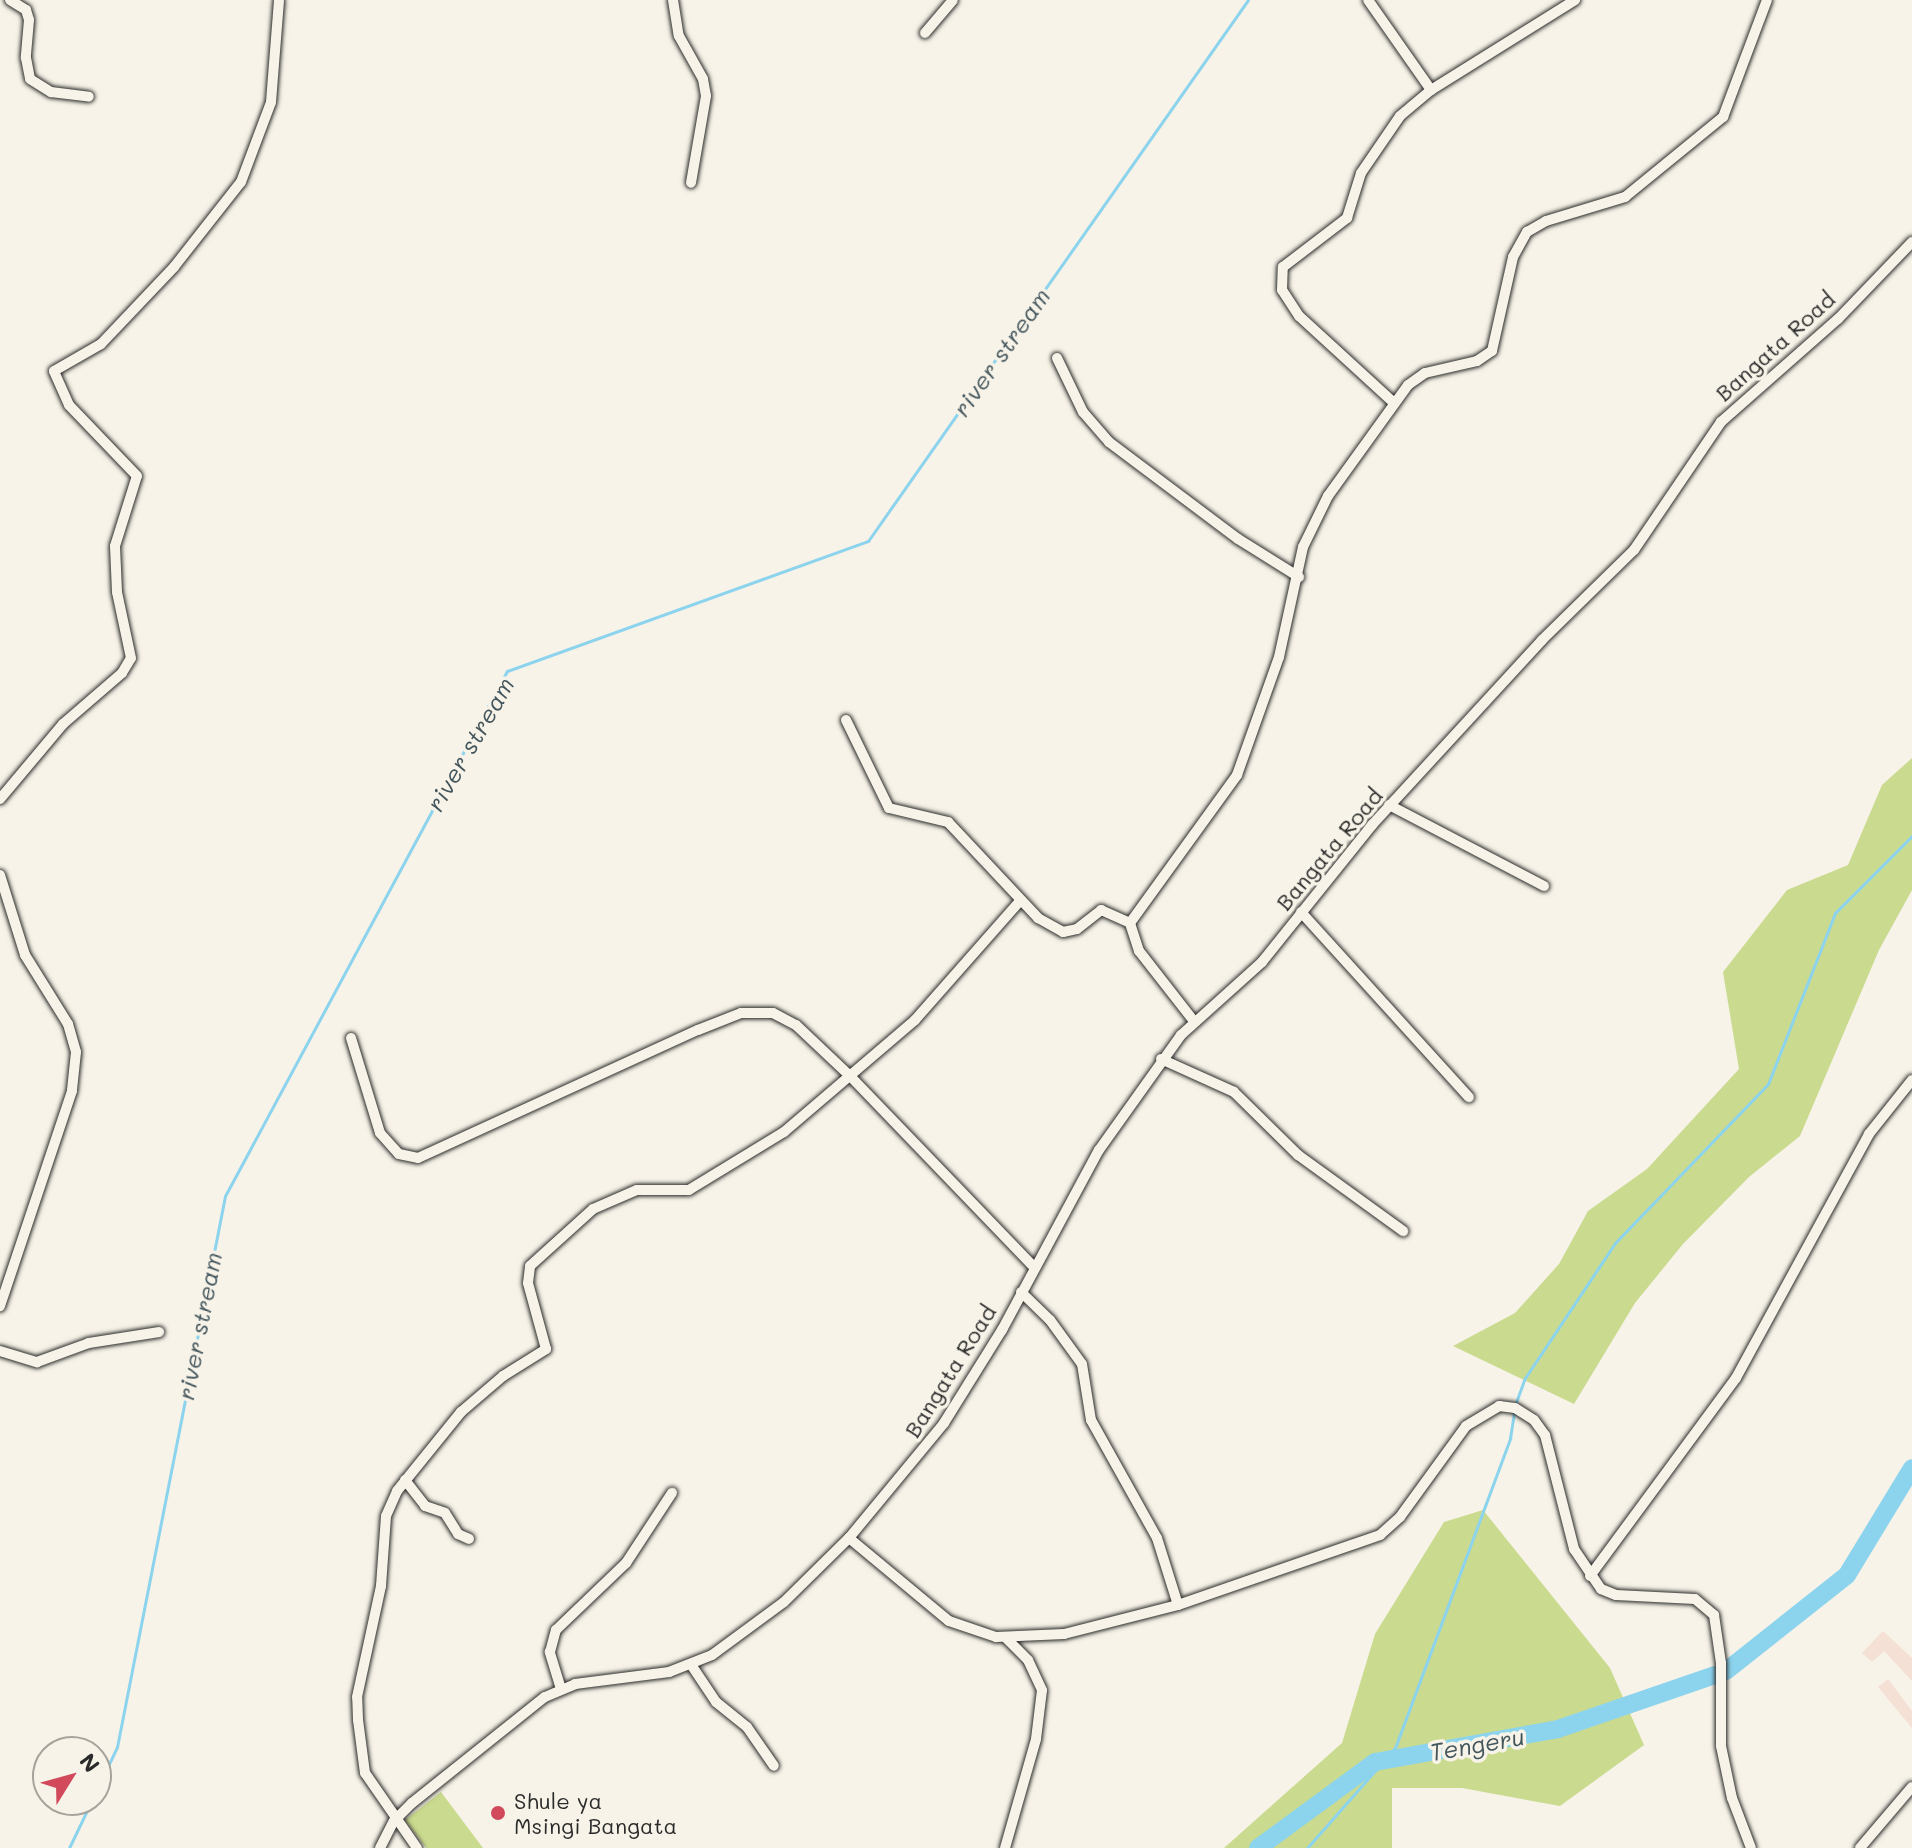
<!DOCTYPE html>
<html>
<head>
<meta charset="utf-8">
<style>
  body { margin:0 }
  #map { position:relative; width:1912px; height:1848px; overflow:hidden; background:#f7f3e8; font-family:Mali,sans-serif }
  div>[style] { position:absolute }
  .built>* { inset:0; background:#f4e0d4 }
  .green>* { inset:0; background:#cadb8f }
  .stream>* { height:3px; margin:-1.5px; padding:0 1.5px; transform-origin:1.5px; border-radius:1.5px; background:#8cd3ed }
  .river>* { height:18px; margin:-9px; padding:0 9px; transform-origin:9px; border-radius:9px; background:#8cd3ed }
  .roads { filter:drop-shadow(0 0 2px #2b2b2b) drop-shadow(0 0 2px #2b2b2b) }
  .street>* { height:10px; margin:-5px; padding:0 5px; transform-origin:5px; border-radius:5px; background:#f7f3e8 }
  .dots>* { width:22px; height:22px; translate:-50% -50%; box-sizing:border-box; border:4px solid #f7f3e8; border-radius:50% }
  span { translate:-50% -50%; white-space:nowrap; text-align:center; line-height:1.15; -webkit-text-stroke:7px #f7f3e8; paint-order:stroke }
  .street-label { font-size:22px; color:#2b2b2b }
  .poi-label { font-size:22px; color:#2b2b2b }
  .left { translate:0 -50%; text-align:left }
  .water-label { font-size:24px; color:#43555c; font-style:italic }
  .north { position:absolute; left:32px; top:1736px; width:80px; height:80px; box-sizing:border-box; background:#f7f3e8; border:2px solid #a5a39c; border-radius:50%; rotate:53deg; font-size:22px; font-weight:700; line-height:32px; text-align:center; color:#2b2b2b }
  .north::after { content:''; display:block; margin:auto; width:28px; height:36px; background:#d1495b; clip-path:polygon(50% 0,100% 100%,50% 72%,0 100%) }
</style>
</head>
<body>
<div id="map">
  <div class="built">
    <div style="clip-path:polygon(1883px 1631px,1912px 1658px,1912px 1681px,1884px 1651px,1872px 1662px,1862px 1653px)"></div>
    <div style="clip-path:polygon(1888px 1679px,1912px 1711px,1912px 1728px,1878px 1687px)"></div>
  </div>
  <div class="green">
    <div style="clip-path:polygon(1912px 758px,1912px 890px,1879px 950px,1800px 1136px,1749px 1177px,1683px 1244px,1635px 1303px,1574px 1404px,1453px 1346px,1515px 1313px,1559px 1264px,1588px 1211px,1647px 1169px,1739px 1069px,1723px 972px,1787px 890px,1848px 865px,1882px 785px)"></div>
    <div style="clip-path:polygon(1483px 1510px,1610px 1668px,1644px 1745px,1560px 1806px,1462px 1788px,1392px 1788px,1392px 1848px,1224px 1848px,1342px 1743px,1375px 1634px,1444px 1522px)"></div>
    <div style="clip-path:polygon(441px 1792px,483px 1848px,426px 1848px,405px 1820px)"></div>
  </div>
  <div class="stream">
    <div style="left:1515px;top:1405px;width:29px;rotate:-70deg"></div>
    <div style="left:1525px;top:1378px;width:162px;rotate:-56.3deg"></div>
    <div style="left:1615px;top:1243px;width:221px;rotate:-46.1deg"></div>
    <div style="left:1768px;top:1084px;width:184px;rotate:-68.6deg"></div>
    <div style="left:1835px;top:913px;width:109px;rotate:-45deg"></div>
    <div style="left:96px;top:1791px;width:49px;rotate:-64.5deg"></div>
    <div style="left:117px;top:1747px;width:561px;rotate:-78.91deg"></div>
    <div style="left:225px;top:1196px;width:596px;rotate:-61.76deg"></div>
    <div style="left:507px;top:671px;width:384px;rotate:-19.8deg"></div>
    <div style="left:868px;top:541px;width:661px;rotate:-54.92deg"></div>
    <div style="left:69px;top:1848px;width:53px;rotate:-64.4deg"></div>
    <div style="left:1307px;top:1848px;width:133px;rotate:-48.7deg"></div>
    <div style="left:1395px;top:1748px;width:331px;rotate:-69.6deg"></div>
    <div style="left:1510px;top:1438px;width:25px;rotate:-81deg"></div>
  </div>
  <div class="river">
    <div style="left:1726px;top:1671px;width:154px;rotate:-38.4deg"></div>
    <div style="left:1847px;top:1575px;width:125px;rotate:-58.7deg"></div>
    <div style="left:1258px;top:1848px;width:145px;rotate:-36.3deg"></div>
    <div style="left:1375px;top:1762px;width:186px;rotate:-10.2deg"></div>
    <div style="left:1558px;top:1729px;width:166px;rotate:-19deg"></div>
  </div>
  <div class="roads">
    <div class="street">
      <div style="left:10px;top:0;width:19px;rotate:32deg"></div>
      <div style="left:26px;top:10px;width:10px;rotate:73deg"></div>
      <div style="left:29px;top:20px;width:38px;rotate:95deg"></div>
      <div style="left:26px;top:58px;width:21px;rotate:79deg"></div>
      <div style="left:30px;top:79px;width:25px;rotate:32deg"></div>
      <div style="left:51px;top:92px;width:38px;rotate:7deg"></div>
      <div style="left:673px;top:0;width:36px;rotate:81deg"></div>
      <div style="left:679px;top:36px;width:49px;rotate:60.8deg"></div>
      <div style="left:703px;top:79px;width:17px;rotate:80deg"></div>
      <div style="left:706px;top:96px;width:88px;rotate:99.8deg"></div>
      <div style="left:1368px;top:0;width:110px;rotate:55deg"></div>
      <div style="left:925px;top:33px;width:43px;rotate:-49.7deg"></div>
      <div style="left:1057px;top:358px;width:60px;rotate:64.3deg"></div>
      <div style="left:1083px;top:412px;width:40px;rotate:49deg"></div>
      <div style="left:1109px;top:442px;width:161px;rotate:36.9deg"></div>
      <div style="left:1238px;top:539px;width:72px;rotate:31.9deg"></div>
      <div style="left:1393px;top:402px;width:127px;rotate:-137.5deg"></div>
      <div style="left:1299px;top:316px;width:31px;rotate:-123deg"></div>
      <div style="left:1282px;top:290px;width:23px;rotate:-88deg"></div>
      <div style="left:1283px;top:267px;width:81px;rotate:-37.4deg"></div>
      <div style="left:1347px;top:218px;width:47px;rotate:-72.7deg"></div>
      <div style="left:1361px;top:173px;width:69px;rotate:-55.6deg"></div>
      <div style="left:1400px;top:116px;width:40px;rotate:-40deg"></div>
      <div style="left:1431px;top:90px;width:170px;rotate:-32deg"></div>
      <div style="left:846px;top:720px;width:98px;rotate:64deg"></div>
      <div style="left:889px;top:808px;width:61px;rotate:13.3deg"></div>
      <div style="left:948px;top:822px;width:132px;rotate:46.8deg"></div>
      <div style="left:1038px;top:918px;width:29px;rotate:29deg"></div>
      <div style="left:1063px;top:932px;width:14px;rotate:-12deg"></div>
      <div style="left:1077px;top:929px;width:31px;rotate:-38deg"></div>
      <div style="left:1101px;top:910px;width:32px;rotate:24deg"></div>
      <div style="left:0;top:799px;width:98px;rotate:-50deg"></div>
      <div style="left:63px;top:724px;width:78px;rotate:-40.8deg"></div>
      <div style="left:122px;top:673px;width:17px;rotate:-59deg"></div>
      <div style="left:131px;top:658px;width:67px;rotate:-102deg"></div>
      <div style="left:117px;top:592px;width:46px;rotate:-92.5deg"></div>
      <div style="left:115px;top:546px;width:73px;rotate:-72.6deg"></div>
      <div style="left:137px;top:476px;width:98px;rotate:-133.8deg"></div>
      <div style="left:69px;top:405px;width:37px;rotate:-114deg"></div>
      <div style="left:54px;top:371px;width:54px;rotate:-29.9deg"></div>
      <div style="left:101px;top:344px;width:106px;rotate:-46.5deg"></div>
      <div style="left:174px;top:267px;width:108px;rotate:-51.8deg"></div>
      <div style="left:241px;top:182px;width:85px;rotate:-69.4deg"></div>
      <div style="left:271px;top:102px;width:102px;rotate:-85.5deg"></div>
      <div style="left:1389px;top:805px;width:175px;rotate:27.6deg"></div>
      <div style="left:0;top:875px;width:84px;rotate:72.6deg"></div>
      <div style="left:25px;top:955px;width:81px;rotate:58.1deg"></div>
      <div style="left:68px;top:1024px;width:29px;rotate:74deg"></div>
      <div style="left:76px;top:1052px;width:39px;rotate:96deg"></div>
      <div style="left:72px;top:1091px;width:227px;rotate:108.5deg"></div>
      <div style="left:1301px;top:912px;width:250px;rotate:47.8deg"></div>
      <div style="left:1193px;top:1020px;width:88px;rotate:-128deg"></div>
      <div style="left:1139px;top:951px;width:29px;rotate:-108deg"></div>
      <div style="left:1130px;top:923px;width:183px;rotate:-54.1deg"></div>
      <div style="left:1237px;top:775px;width:125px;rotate:-70.4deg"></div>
      <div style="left:1279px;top:657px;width:113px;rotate:-77.7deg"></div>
      <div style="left:1303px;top:547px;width:57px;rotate:-63.9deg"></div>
      <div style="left:1328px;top:496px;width:137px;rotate:-54.2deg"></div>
      <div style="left:1408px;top:385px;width:21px;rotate:-35deg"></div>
      <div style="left:1425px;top:373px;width:53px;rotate:-13deg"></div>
      <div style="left:1477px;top:361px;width:18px;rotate:-34deg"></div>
      <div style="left:1492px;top:351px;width:96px;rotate:-77.4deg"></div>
      <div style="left:1513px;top:257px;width:29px;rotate:-61deg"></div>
      <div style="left:1527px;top:232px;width:22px;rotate:-30deg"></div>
      <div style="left:1546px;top:221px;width:83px;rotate:-16.9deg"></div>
      <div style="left:1625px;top:197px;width:127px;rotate:-39.2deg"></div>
      <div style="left:1723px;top:117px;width:125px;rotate:-69.4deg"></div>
      <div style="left:351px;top:1038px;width:99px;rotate:73deg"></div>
      <div style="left:380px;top:1133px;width:28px;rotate:48deg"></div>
      <div style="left:399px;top:1154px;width:19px;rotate:12deg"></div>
      <div style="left:418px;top:1158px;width:308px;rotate:-24.6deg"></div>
      <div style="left:698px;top:1030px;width:46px;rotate:-21.6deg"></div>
      <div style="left:741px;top:1013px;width:32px"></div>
      <div style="left:773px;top:1013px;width:26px;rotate:28deg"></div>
      <div style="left:796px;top:1025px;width:76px;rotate:43.4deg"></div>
      <div style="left:851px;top:1077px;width:264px;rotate:46.1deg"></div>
      <div style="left:1161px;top:1059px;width:80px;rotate:24.3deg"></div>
      <div style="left:1234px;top:1092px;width:90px;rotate:44.5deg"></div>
      <div style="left:1298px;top:1155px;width:130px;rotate:35.9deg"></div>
      <div style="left:1021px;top:1292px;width:40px;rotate:44deg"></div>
      <div style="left:1050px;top:1320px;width:54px;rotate:54deg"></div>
      <div style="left:1082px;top:1364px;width:57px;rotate:80.9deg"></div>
      <div style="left:1091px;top:1420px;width:135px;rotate:60.8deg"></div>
      <div style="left:1157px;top:1538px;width:70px;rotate:72.6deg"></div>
      <div style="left:0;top:1351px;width:39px;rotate:17deg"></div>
      <div style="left:37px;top:1362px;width:55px;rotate:-20.1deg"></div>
      <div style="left:89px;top:1343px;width:71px;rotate:-8.9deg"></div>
      <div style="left:405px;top:1480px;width:33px;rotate:52deg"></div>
      <div style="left:425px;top:1506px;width:21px;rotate:19deg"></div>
      <div style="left:445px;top:1513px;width:25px;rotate:58deg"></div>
      <div style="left:458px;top:1534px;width:12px;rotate:24deg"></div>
      <div style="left:849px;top:1538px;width:130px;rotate:39.7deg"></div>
      <div style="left:949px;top:1621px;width:50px;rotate:18.8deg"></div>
      <div style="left:996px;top:1637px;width:68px;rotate:-2.5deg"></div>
      <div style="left:1064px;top:1634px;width:118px;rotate:-14.3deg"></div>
      <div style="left:1178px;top:1605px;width:214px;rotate:-19.1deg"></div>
      <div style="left:1380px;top:1535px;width:27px;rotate:-42deg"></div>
      <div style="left:1400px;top:1517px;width:112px;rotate:-54deg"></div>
      <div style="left:1466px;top:1426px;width:39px;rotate:-31deg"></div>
      <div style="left:1499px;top:1406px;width:16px;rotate:7deg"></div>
      <div style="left:1515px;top:1408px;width:22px;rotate:32deg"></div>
      <div style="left:1534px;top:1420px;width:19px;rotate:54deg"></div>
      <div style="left:1545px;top:1435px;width:118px;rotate:75.7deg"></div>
      <div style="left:1574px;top:1549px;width:48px;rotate:56deg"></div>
      <div style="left:1601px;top:1589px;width:16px;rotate:22deg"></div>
      <div style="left:1616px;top:1595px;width:79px;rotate:2.9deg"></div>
      <div style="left:1695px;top:1599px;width:25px;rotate:40deg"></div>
      <div style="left:1714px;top:1615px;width:49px;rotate:81.7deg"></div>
      <div style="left:1721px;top:1663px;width:83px;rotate:90deg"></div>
      <div style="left:1721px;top:1746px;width:53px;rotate:78.1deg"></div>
      <div style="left:1732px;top:1798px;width:53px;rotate:69.2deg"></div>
      <div style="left:1590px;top:1576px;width:246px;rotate:-53.6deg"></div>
      <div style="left:1736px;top:1378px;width:278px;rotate:-61.4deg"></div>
      <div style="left:1869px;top:1134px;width:69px;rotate:-51.5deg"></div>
      <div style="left:692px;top:1666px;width:43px;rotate:56.3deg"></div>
      <div style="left:716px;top:1702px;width:40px;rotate:39deg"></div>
      <div style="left:747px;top:1727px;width:47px;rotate:55.3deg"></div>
      <div style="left:561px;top:1689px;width:39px;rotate:-107deg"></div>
      <div style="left:550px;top:1652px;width:23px;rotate:-75deg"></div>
      <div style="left:556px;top:1630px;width:97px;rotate:-43.7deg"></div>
      <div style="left:626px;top:1563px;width:84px;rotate:-56.7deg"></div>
      <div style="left:380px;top:1848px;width:30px;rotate:-63deg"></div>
      <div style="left:394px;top:1821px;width:25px;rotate:-45deg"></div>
      <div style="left:412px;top:1803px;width:170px;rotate:-38.6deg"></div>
      <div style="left:545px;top:1697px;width:33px;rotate:-23deg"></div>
      <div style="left:575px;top:1684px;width:95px;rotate:-7.3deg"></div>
      <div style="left:669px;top:1672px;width:46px;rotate:-21.6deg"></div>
      <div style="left:712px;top:1655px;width:89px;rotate:-36.4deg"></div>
      <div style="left:784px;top:1602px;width:91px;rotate:-44.6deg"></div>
      <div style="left:849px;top:1538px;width:149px;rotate:-50.4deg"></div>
      <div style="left:944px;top:1423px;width:110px;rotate:-58.1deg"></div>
      <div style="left:1002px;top:1330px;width:204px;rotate:-61.7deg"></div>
      <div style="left:1099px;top:1150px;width:141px;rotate:-54.5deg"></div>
      <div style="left:1181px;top:1035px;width:109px;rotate:-42deg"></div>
      <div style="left:1262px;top:962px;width:176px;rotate:-51.2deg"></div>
      <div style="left:1372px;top:825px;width:251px;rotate:-47.4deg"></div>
      <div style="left:1542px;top:640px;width:129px;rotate:-44.4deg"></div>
      <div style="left:1634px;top:550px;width:155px;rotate:-55.8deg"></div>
      <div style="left:1721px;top:422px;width:156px;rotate:-41.4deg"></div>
      <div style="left:1838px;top:319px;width:107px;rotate:-46.1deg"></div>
      <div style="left:417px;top:1848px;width:91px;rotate:-124.7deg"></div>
      <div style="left:365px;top:1773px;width:53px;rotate:-97.5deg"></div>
      <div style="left:358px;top:1720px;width:23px;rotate:-92deg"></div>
      <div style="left:357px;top:1697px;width:114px;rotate:-77.8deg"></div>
      <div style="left:381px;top:1586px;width:70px;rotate:-85.9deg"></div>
      <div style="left:386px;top:1516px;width:27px;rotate:-66deg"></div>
      <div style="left:397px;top:1491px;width:102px;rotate:-51deg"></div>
      <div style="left:461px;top:1412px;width:55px;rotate:-40.6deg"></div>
      <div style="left:503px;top:1376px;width:51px;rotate:-32.1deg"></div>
      <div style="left:546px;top:1349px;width:68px;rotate:-105.3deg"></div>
      <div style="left:528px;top:1283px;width:17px;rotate:-83deg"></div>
      <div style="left:530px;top:1266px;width:85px;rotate:-42.1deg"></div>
      <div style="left:593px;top:1209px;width:48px;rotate:-23.4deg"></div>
      <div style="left:637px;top:1190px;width:52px"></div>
      <div style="left:689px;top:1190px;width:111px;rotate:-31.4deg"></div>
      <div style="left:784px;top:1132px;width:172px;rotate:-40.5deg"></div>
      <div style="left:915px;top:1020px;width:159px;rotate:-48.6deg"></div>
      <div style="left:1005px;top:1848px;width:113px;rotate:-74.1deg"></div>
      <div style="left:1036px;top:1739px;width:49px;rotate:-83deg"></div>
      <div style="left:1042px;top:1690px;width:33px;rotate:-115deg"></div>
      <div style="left:1028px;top:1660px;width:30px;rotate:-135deg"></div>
      <div style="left:1860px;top:1848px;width:80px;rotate:-49.6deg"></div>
    </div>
  </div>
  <div class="dots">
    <div style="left:498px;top:1813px;background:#d1495b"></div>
  </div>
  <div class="street-label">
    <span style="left:1775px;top:346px;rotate:-42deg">Bangata Road</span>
    <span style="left:1329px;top:849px;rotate:-50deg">Bangata Road</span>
    <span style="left:950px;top:1371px;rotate:-58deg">Bangata Road</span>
  </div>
  <div class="poi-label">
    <span class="left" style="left:514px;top:1813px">Shule ya<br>Msingi Bangata</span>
  </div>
  <div class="water-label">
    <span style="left:1001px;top:352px;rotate:-55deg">river stream</span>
    <span style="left:470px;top:744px;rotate:-60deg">river stream</span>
    <span style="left:199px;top:1326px;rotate:-79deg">river stream</span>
    <span style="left:1477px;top:1744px;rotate:-10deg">Tengeru</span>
  </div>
  <div class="north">N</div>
</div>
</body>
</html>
